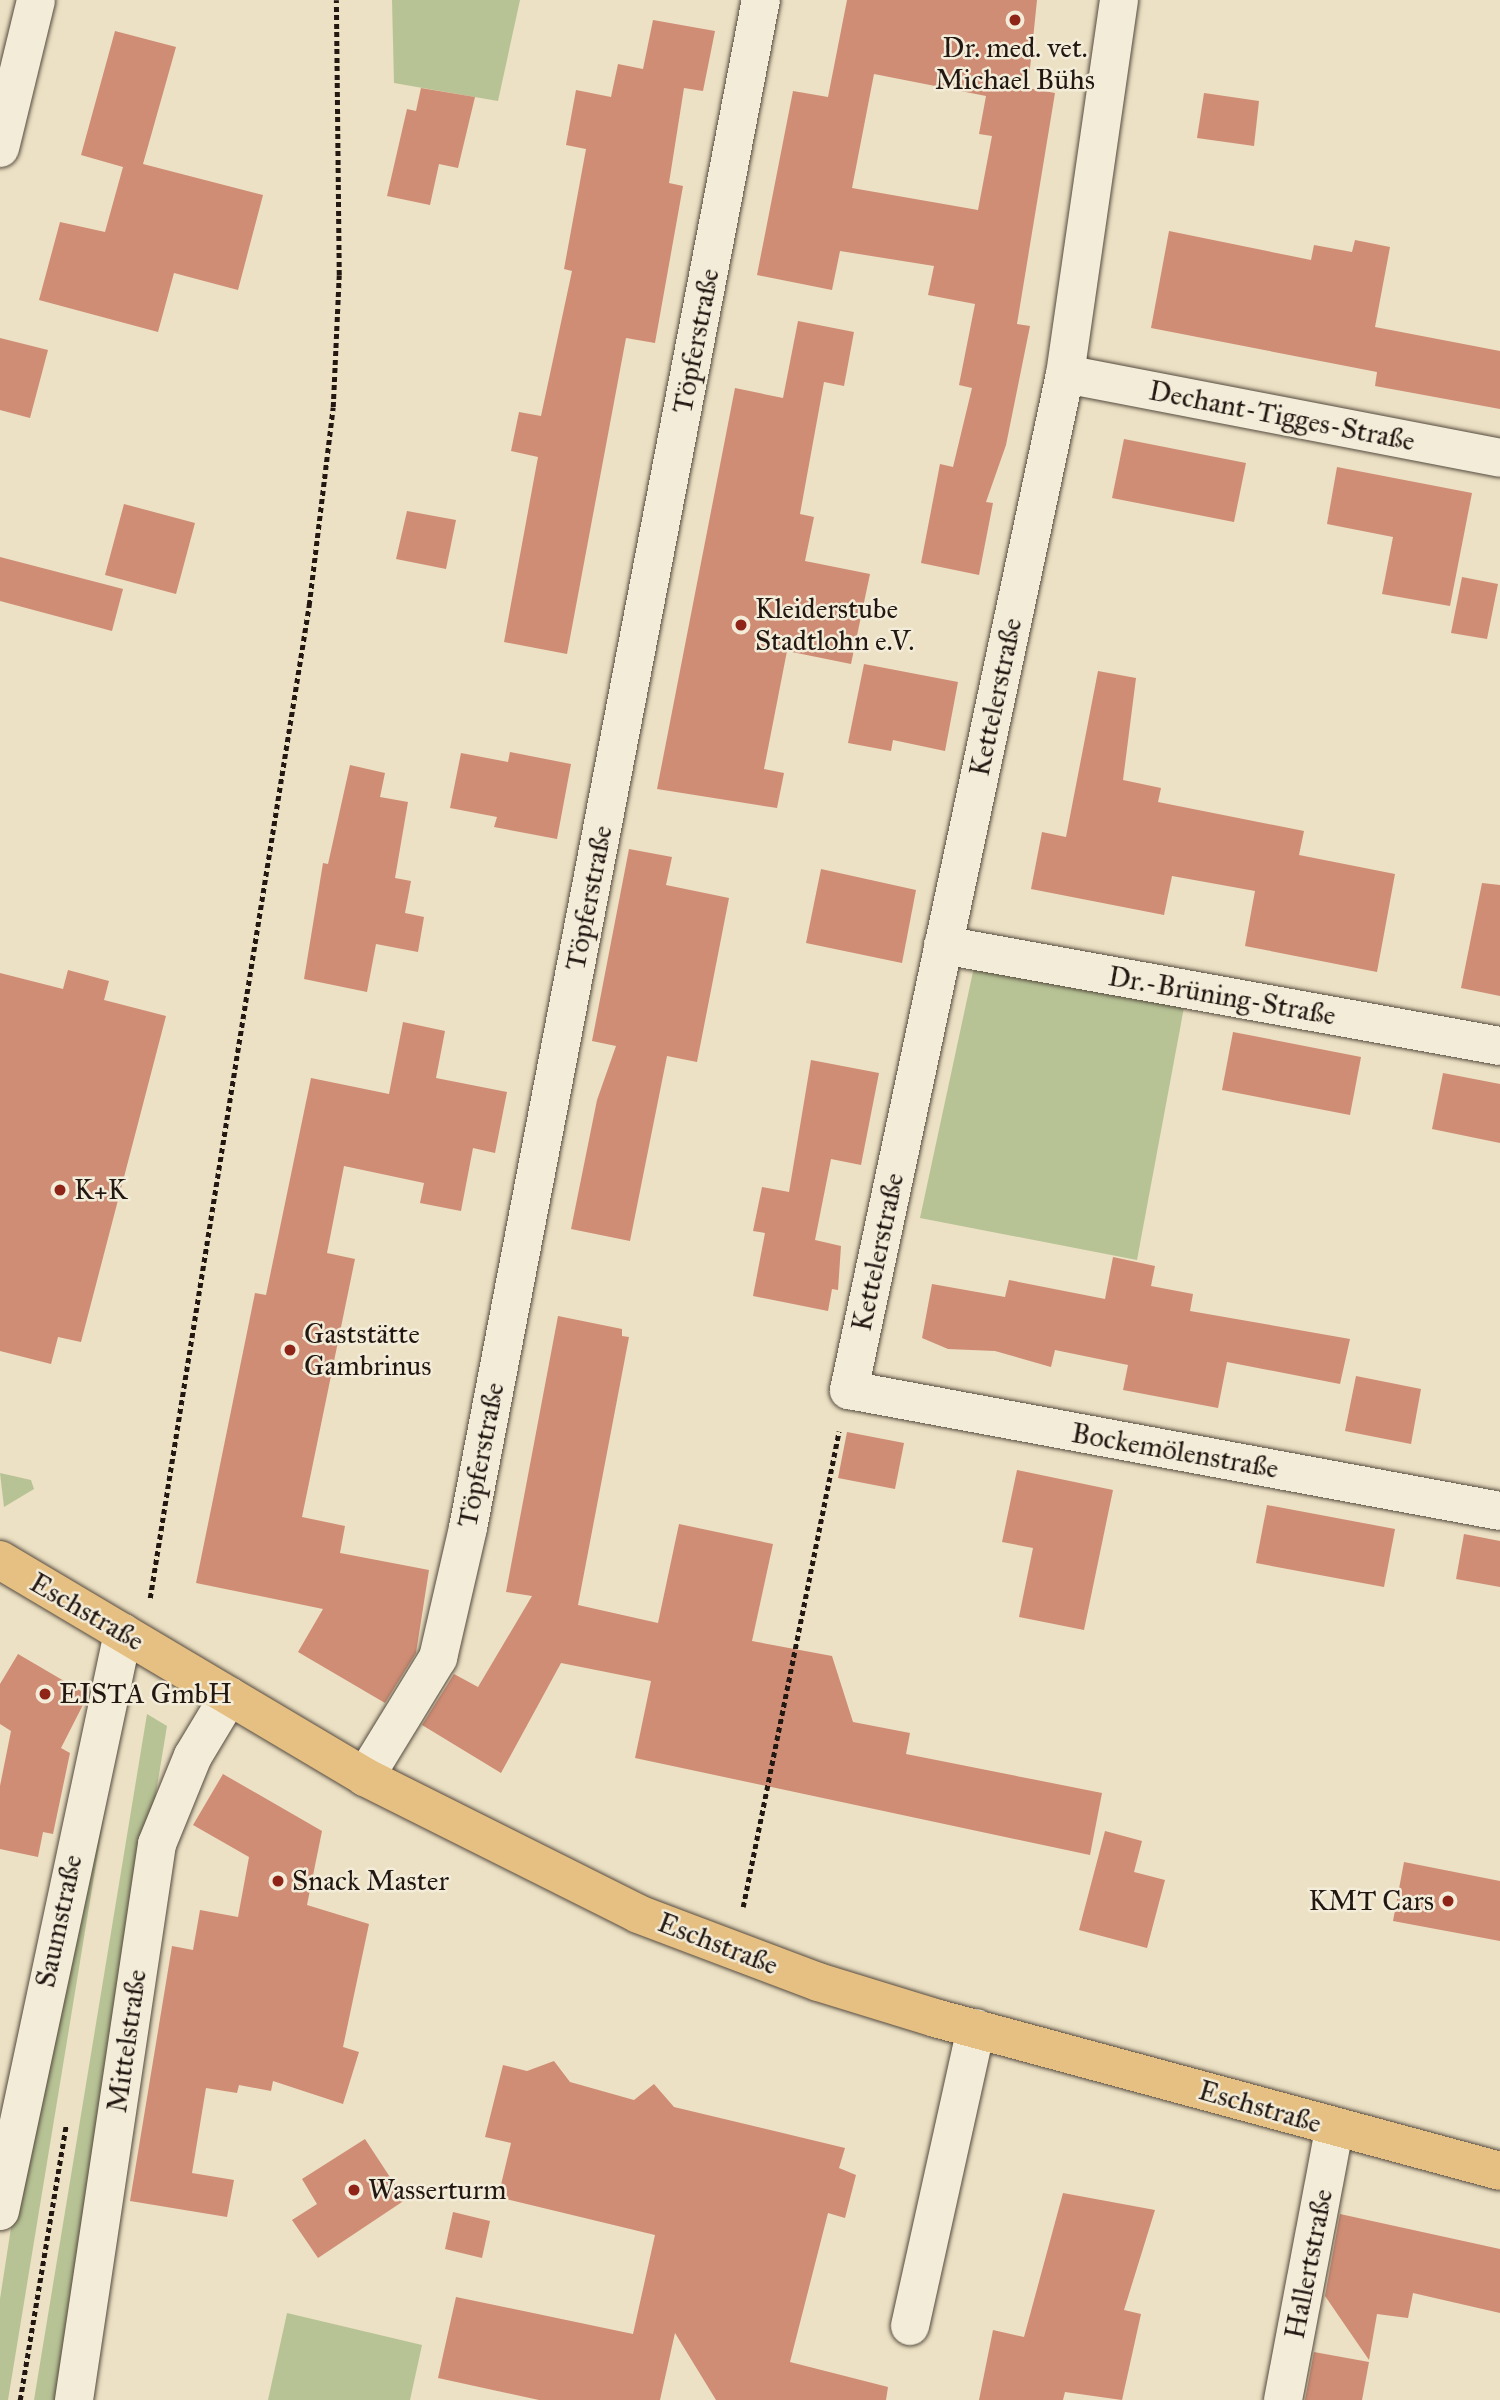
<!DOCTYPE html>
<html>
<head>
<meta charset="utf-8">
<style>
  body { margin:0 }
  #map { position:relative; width:1500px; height:2400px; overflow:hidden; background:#ece1c4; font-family:"IM FELL Great Primer",serif }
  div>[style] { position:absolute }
  .green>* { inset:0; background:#b7c395 }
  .building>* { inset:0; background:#cf8d75 }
  .path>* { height:4.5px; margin-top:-2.25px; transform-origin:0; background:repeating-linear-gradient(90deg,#231712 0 5px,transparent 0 8.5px) }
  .roads { filter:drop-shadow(0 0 2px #554a3e) drop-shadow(0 0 2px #554a3e) }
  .minor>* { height:38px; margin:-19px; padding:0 19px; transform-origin:19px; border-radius:19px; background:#f3ecd9 }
  .major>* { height:38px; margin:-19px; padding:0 19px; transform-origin:19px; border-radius:19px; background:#e6c082 }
  .dots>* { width:19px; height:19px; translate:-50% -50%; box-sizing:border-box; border:4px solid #f3ecd9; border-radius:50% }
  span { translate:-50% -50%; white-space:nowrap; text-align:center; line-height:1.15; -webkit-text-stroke:5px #f3ecd9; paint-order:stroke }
  .poi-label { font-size:28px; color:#231712 }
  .left { translate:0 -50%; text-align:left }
  .right { translate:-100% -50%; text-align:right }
  .street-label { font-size:28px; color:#231712 }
</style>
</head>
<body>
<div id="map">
  <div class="green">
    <div style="clip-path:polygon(392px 0,520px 0,498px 101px,394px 83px)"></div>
    <div style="clip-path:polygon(974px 967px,1185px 1002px,1137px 1260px,920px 1218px)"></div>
    <div style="clip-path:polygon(0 1473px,31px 1480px,34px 1489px,4px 1507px)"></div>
    <div style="clip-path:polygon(123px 1700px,8px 2400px,0 2400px,0 2299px,23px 2150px)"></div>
    <div style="clip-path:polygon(147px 1714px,167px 1726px,56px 2400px,34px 2400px)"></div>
    <div style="clip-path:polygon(287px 2313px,422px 2345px,410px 2400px,268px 2400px)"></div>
  </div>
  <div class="building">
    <div style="clip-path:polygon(evenodd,847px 0,1037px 0,1028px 88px,1055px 93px,1017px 324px,1030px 326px,1006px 445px,986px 502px,993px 503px,979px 575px,921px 563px,940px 464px,953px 467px,972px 388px,959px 385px,975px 304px,928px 295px,934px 266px,840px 251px,832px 290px,757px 275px,793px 91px,828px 97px,847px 0,874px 74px,986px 96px,979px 134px,992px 136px,978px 210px,852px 188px,874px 74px)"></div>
    <div style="clip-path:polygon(653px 20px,715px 31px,703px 91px,684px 88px,669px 183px,683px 186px,655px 343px,626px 338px,567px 654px,504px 642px,538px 457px,511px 451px,519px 412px,541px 416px,572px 271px,564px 269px,586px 149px,566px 145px,576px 90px,611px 97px,618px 64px,643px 69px)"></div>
    <div style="clip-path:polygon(115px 31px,176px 47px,143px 164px,263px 195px,238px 290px,174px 273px,158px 332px,39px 300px,60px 222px,105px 232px,123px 167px,81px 155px)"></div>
    <div style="clip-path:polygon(421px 88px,475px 97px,458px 168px,439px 164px,430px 205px,387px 196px,407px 109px,416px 111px)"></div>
    <div style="clip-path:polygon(1204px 93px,1259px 101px,1254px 146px,1197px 138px)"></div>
    <div style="clip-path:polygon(1169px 231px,1311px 260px,1314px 245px,1352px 252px,1355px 240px,1390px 247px,1375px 327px,1500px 351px,1500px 409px,1375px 386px,1377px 372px,1151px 328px)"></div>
    <div style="clip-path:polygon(798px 321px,854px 332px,844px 386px,824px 382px,800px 514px,814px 517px,805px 561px,870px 574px,851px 664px,787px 651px,764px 769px,784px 773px,777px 808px,657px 789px,735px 388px,783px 398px)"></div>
    <div style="clip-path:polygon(0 338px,48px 350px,30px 418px,0 410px)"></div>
    <div style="clip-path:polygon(1124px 439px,1246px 463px,1234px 522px,1112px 498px)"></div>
    <div style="clip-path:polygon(1337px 467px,1472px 493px,1450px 606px,1382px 594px,1393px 537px,1327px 524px)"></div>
    <div style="clip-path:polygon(124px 504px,195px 523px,176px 594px,105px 575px)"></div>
    <div style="clip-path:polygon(407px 511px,456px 520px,446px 569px,396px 559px)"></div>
    <div style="clip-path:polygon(0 557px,123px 589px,112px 631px,0 601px)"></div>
    <div style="clip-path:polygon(1462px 577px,1498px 584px,1487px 639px,1451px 633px)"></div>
    <div style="clip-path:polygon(864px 664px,958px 682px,945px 751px,893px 740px,891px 751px,848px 743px)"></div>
    <div style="clip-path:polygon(1098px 671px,1136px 678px,1123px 780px,1161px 788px,1158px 802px,1304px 831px,1299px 855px,1395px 874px,1377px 972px,1245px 946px,1255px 891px,1172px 876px,1164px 915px,1031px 889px,1042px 832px,1066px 837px)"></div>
    <div style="clip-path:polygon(510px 752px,571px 764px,557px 839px,494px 827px,497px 817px,450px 808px,461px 753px,508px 762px)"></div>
    <div style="clip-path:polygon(350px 765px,385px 773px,380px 797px,408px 802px,395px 878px,411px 881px,405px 913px,424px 917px,418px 952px,376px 944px,367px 992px,304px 979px,323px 863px,328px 864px)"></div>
    <div style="clip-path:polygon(629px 849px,672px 857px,666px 885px,729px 898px,697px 1062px,667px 1056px,630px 1241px,571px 1229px,597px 1100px,616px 1046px,592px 1041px)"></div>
    <div style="clip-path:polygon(821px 869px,916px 890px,902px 963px,806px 943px)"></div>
    <div style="clip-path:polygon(1482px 883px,1500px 885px,1500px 996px,1461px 988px)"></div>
    <div style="clip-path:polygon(68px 970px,109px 981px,104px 1000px,166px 1016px,81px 1342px,58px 1337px,51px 1364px,0 1351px,0 973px,63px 989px)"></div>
    <div style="clip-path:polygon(403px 1022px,445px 1031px,436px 1078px,507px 1092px,495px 1153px,473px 1148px,461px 1211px,420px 1203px,424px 1183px,344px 1166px,327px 1253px,355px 1259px,302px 1517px,345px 1526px,340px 1553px,429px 1570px,416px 1653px,385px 1703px,298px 1652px,323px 1609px,196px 1583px,255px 1293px,266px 1295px,311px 1078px,389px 1094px)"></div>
    <div style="clip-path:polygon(1233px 1032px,1361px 1057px,1350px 1115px,1222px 1090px)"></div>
    <div style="clip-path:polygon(811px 1060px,879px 1073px,861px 1165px,831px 1159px,815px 1240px,841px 1246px,838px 1290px,832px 1289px,828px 1311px,753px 1296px,765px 1233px,753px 1231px,762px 1187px,789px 1192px)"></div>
    <div style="clip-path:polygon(1443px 1073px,1500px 1084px,1500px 1143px,1432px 1129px)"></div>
    <div style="clip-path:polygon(1113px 1257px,1155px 1266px,1151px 1286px,1193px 1294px,1190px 1311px,1350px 1339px,1340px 1384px,1227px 1362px,1218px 1408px,1123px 1390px,1128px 1365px,1055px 1350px,1051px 1367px,995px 1351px,948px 1349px,922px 1338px,932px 1284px,1005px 1297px,1009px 1280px,1105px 1299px)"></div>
    <div style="clip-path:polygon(558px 1316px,622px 1329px,622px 1336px,629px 1337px,578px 1605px,658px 1623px,679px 1524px,773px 1544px,752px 1641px,832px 1656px,853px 1722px,910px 1733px,906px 1754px,1102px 1793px,1090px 1855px,635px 1758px,651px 1681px,561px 1663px,501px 1773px,422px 1725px,454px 1674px,478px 1687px,532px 1596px,506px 1592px)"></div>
    <div style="clip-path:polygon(1356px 1376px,1421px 1389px,1411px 1444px,1345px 1431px)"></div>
    <div style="clip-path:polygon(847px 1432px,904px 1443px,895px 1489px,838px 1478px)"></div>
    <div style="clip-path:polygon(1017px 1470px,1113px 1490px,1084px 1630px,1019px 1617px,1033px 1548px,1002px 1542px)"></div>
    <div style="clip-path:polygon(1267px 1505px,1395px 1529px,1384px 1587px,1256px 1563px)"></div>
    <div style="clip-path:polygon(1464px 1534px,1500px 1541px,1500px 1587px,1456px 1579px)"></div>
    <div style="clip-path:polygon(18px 1654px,88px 1695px,61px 1748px,70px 1753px,53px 1834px,43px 1832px,38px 1857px,0 1849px,0 1786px,11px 1731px,0 1724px,0 1684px)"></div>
    <div style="clip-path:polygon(223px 1774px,322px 1831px,307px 1905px,369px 1924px,343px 2047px,359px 2052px,343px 2104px,273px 2081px,271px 2091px,239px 2085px,237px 2093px,206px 2088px,192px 2173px,234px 2180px,227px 2217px,130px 2201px,172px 1946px,193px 1950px,200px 1910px,238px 1917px,249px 1857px,193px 1825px)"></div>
    <div style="clip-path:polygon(1105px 1831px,1142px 1841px,1134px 1872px,1165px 1880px,1147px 1948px,1079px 1930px)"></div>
    <div style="clip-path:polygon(1404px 1862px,1500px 1881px,1500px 1941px,1393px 1921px)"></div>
    <div style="clip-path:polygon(554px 2061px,570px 2082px,634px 2100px,654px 2084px,674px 2107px,845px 2148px,839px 2168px,856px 2175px,845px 2218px,828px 2213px,790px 2362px,888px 2387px,886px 2400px,716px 2400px,675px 2333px,660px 2400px,539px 2400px,438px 2378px,456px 2297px,633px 2334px,655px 2235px,498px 2197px,511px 2143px,485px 2137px,503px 2065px,527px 2071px)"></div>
    <div style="clip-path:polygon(365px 2139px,405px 2200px,318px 2258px,292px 2220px,317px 2204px,302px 2179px)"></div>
    <div style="clip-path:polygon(1063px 2193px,1155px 2210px,1124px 2310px,1141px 2314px,1122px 2400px,1065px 2392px,1063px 2400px,979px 2400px,993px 2330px,1024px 2337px)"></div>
    <div style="clip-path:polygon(453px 2212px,490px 2221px,482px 2258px,445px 2249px)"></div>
    <div style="clip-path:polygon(1340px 2214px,1500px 2249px,1500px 2313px,1413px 2293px,1408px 2318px,1377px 2314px,1369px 2360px,1325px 2296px)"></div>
    <div style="clip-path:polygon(1314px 2352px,1369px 2362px,1362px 2400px,1305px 2400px)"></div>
  </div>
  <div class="path">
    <div style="left:150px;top:1598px;width:1006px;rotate:-80.9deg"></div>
    <div style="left:309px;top:605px;width:199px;rotate:-83.1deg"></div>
    <div style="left:333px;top:407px;width:132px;rotate:-87.4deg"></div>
    <div style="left:339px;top:275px;width:275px;rotate:-90.6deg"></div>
    <div style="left:743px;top:1907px;width:485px;rotate:-78.6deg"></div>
    <div style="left:20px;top:2400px;width:279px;rotate:-80.5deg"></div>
  </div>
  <div class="roads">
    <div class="minor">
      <div style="left:1119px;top:0;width:378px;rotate:98.2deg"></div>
      <div style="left:1065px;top:374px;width:1039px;rotate:102deg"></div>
      <div style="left:849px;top:1390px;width:662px;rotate:10.53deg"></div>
      <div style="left:0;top:148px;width:152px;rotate:-76.3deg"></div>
      <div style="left:1065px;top:374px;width:443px;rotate:10.9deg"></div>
      <div style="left:943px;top:945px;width:566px;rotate:10.28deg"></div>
      <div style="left:365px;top:1777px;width:140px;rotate:-58.5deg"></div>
      <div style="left:438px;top:1658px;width:133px;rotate:-77deg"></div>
      <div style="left:468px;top:1528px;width:1556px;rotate:-79.15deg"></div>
      <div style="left:0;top:2211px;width:591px;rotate:-77.99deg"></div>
      <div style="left:910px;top:2326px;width:305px;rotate:-77.5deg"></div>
      <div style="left:74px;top:2400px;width:562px;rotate:-81.51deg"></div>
      <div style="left:157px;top:1844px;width:95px;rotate:-67.8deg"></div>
      <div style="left:193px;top:1756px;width:70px;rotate:-59deg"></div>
      <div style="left:1283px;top:2400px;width:276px;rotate:-79.3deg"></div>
    </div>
    <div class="major">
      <div style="left:0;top:1560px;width:425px;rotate:30.7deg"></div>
      <div style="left:365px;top:1777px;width:305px;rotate:26.6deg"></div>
      <div style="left:638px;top:1914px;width:192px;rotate:20.7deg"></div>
      <div style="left:818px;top:1982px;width:122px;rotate:17.1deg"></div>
      <div style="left:935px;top:2018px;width:585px;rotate:15.15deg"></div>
    </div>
  </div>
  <div class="dots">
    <div style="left:1015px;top:20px;background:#8f2418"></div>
    <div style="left:741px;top:625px;background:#8f2418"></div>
    <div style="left:60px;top:1190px;background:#8f2418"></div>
    <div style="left:290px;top:1350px;background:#8f2418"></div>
    <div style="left:45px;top:1694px;background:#8f2418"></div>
    <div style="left:278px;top:1881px;background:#8f2418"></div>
    <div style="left:1448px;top:1901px;background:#8f2418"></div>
    <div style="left:354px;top:2190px;background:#8f2418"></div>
  </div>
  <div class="poi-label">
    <span style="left:1015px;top:64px">Dr. med. vet.<br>Michael Bühs</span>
    <span class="left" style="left:755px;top:625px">Kleiderstube<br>Stadtlohn e.V.</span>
    <span class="left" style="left:74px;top:1190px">K+K</span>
    <span class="left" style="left:304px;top:1350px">Gaststätte<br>Gambrinus</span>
    <span class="left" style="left:59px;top:1694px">EISTA GmbH</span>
    <span class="left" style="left:292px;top:1881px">Snack Master</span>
    <span class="right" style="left:1434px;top:1901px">KMT Cars</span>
    <span class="left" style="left:368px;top:2190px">Wasserturm</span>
  </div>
  <div class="street-label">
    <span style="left:696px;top:341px;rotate:-79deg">Töpferstraße</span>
    <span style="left:1282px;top:416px;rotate:11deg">Dechant-Tigges-Straße</span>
    <span style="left:996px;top:697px;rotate:-78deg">Kettelerstraße</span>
    <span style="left:589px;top:898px;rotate:-79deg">Töpferstraße</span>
    <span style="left:1222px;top:996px;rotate:10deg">Dr.-Brüning-Straße</span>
    <span style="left:878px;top:1252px;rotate:-78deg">Kettelerstraße</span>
    <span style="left:1175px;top:1451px;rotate:10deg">Bockemölenstraße</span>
    <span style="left:481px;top:1455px;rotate:-79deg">Töpferstraße</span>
    <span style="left:87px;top:1612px;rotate:30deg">Eschstraße</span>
    <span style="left:59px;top:1921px;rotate:-78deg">Saumstraße</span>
    <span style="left:718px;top:1944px;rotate:21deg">Eschstraße</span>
    <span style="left:127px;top:2041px;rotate:-82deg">Mittelstraße</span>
    <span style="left:1260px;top:2107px;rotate:16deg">Eschstraße</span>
    <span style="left:1309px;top:2264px;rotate:-79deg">Hallertstraße</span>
  </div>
</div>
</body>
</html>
